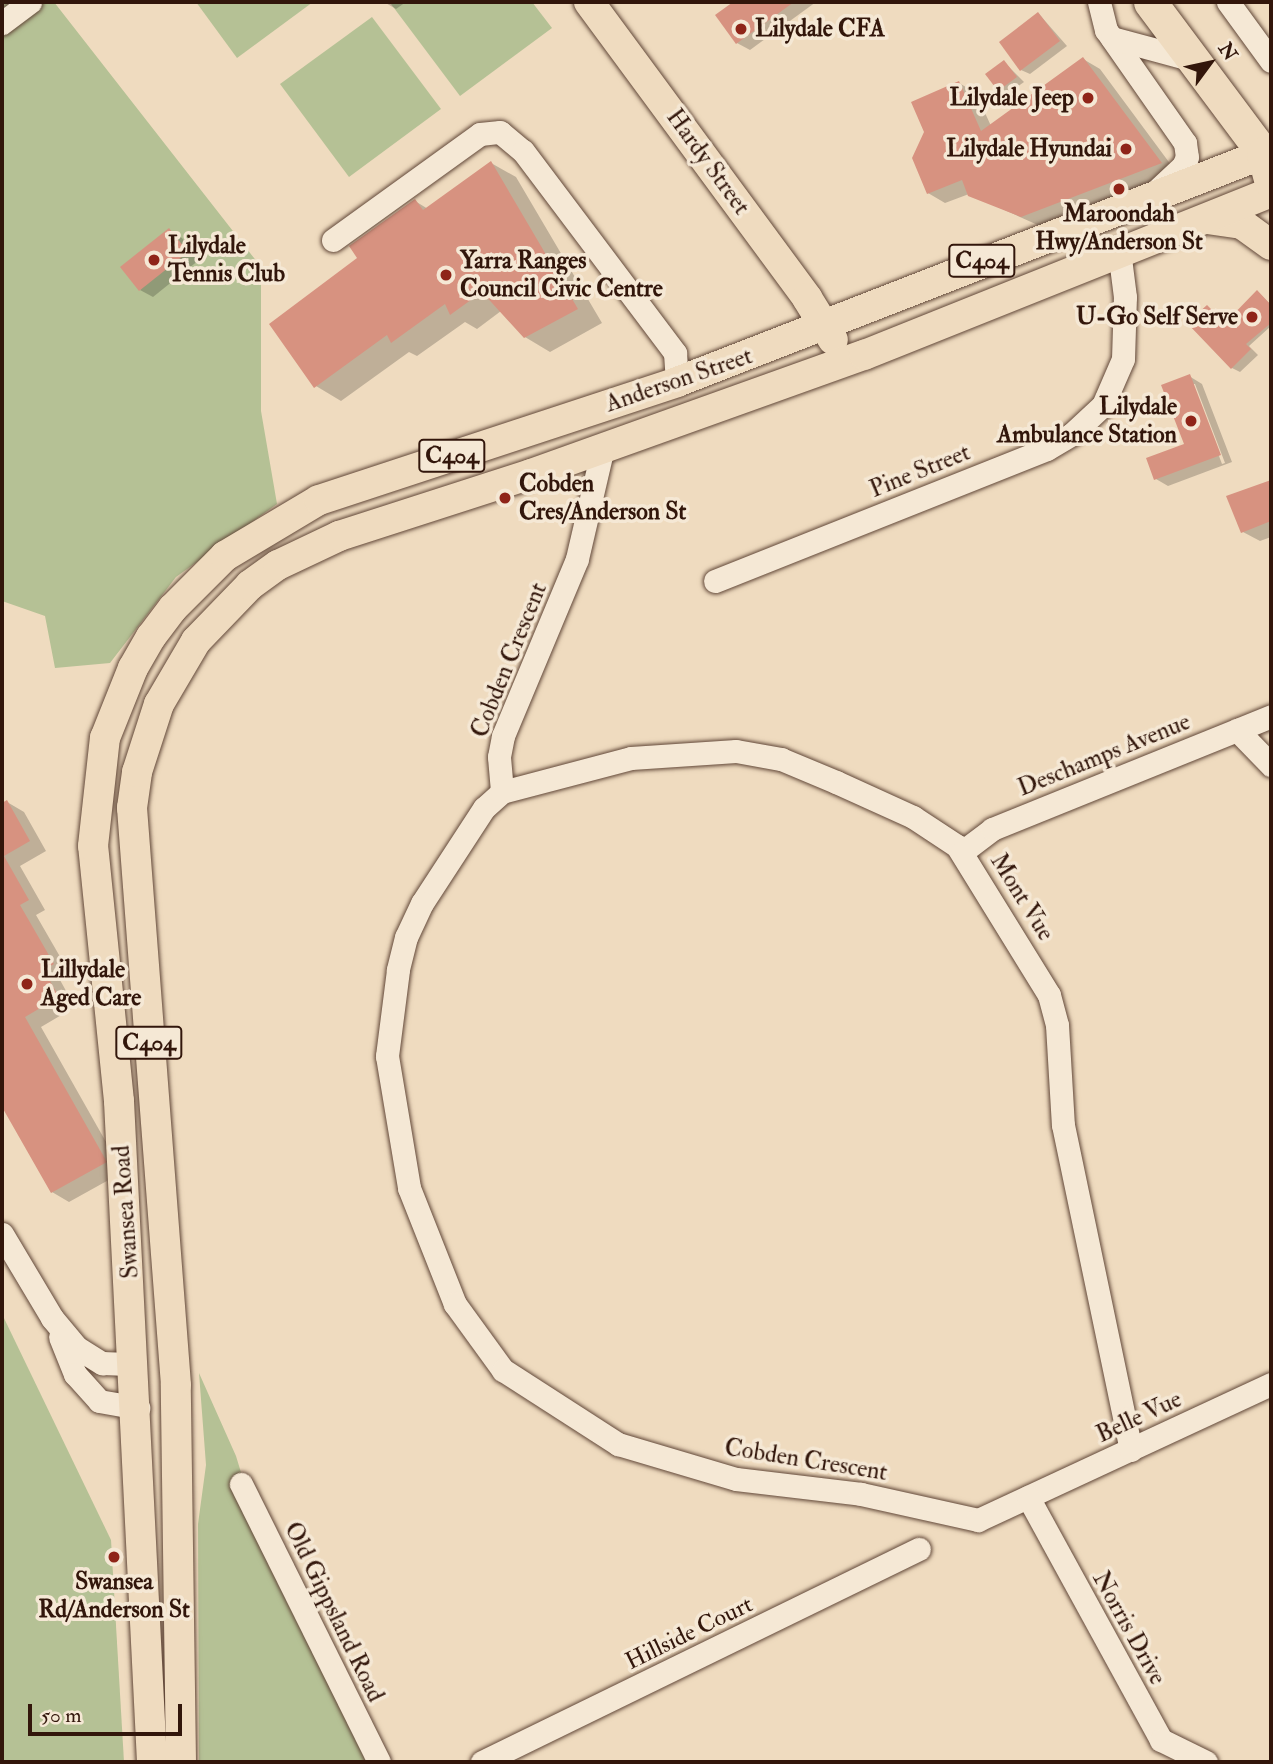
<!DOCTYPE html>
<html>
<head>
<meta charset="utf-8">
<style>
  body { margin:0 }
  #map { position:relative; width:1273px; height:1764px; overflow:hidden; background:#efdbbf; font-family:"IM FELL Double Pica",serif }
  div>[style] { position:absolute }
  .green>* { inset:0; background:#b5c195 }
  .shadow>* { inset:0; background:#0003 }
  .building>* { inset:0; background:#d79280 }
  .roads { filter:drop-shadow(0 0 2px #614738) drop-shadow(0 0 2px #614738) }
  .minor>* { height:23px; margin:-11.5px; padding:0 11.5px; transform-origin:11.5px; border-radius:11.5px; background:#f5e8d5 }
  .major>* { height:30px; margin:-15px; padding:0 15px; transform-origin:15px; border-radius:15px; background:#efdbbf }
  .highway>* { height:33px; margin:-16.5px; padding:0 16.5px; transform-origin:16.5px; border-radius:16.5px; background:#efdbbf }
  .dots>* { width:19px; height:19px; translate:-50% -50%; box-sizing:border-box; border:4px solid #f5e8d5; border-radius:50% }
  span { translate:-50% -50%; white-space:nowrap; text-align:center; line-height:1.15; -webkit-text-stroke:7px #f5e8d5; paint-order:stroke }
  .shield-label span { padding:2px 5px; background:#f5e8d5; border:2px solid; border-radius:5px; -webkit-text-stroke-width:0 }
  .shield-label { font-size:23px; color:#32160b; font-weight:700 }
  .poi-label { font-size:24px; color:#32160b; font-weight:700 }
  .left { translate:0 -50%; text-align:left }
  .right { translate:-100% -50%; text-align:right }
  .street-label { font-size:24px; color:#32160b }
  .frame { position:absolute; inset:0; border:4px solid #32160b; pointer-events:none }
  .north { position:absolute; left:1175px; top:28px; width:70px; height:70px; -webkit-text-stroke:5px #f5e8d5; paint-order:stroke; rotate:57deg; font-size:19px; font-weight:700; line-height:28px; text-align:center; color:#32160b }
  .north::after { content:''; display:block; margin:auto; width:24px; height:32px; background:#32160b; clip-path:polygon(50% 0,100% 100%,50% 72%,0 100%) }
  .scale { position:absolute; left:28px; top:1704px; width:154px; height:32px; box-sizing:border-box; border:4px solid #32160b; border-top:0; padding-left:9px; font-size:21px; line-height:24px; white-space:nowrap; color:#32160b; -webkit-text-stroke:5px #f5e8d5; paint-order:stroke }
</style>
</head>
<body>
<div id="map">
  <div class="green">
    <div style="clip-path:polygon(2px 2px,54px 2px,261px 267px,261px 411px,277px 504px,176px 577px,110px 663px,55px 668px,45px 616px,2px 601px)"></div>
    <div style="clip-path:polygon(196px 2px,313px 2px,237px 58px)"></div>
    <div style="clip-path:polygon(395px 2px,532px 2px,552px 28px,460px 96px,391px 4px)"></div>
    <div style="clip-path:polygon(372px 17px,441px 109px,349px 177px,280px 84px)"></div>
    <div style="clip-path:polygon(2px 1314px,111px 1540px,124px 1762px,2px 1762px)"></div>
    <div style="clip-path:polygon(199px 1373px,236px 1456px,250px 1502px,366px 1762px,199px 1762px,198px 1524px,206px 1465px)"></div>
  </div>
  <div class="shadow">
    <div style="clip-path:polygon(384px 2px,406px 2px,396px 9px)"></div>
    <div style="clip-path:polygon(736px 2px,816px 2px,750px 50px,737px 43px,717px 15px)"></div>
    <div style="clip-path:polygon(1039px 14px,1067px 46px,1030px 74px,1021px 70px)"></div>
    <div style="clip-path:polygon(1083px 59px,1100px 69px,1177px 173px,1040px 226px,969px 194px,945px 203px,928px 193px,959px 83px,976px 93px,991px 126px)"></div>
    <div style="clip-path:polygon(1004px 62px,1024px 82px,1007px 94px,999px 90px)"></div>
    <div style="clip-path:polygon(491px 163px,516px 177px,602px 323px,550px 352px,525px 337px,501px 311px,477px 329px,465px 322px,417px 356px,409px 352px,341px 401px,316px 386px,360px 258px,415px 201px,428px 209px)"></div>
    <div style="clip-path:polygon(169px 230px,182px 238px,199px 260px,153px 297px,140px 290px)"></div>
    <div style="clip-path:polygon(1260px 294px,1271px 305px,1271px 326px,1249px 346px,1258px 355px,1240px 372px,1232px 368px,1225px 326px)"></div>
    <div style="clip-path:polygon(evenodd,1189px 376px,1202px 384px,1232px 462px,1168px 486px,1156px 479px,1186px 445px,1189px 376px,1192px 384px,1195px 384px,1225px 463px,1222px 464px,1192px 384px)"></div>
    <div style="clip-path:polygon(1271px 482px,1271px 537px,1260px 541px,1243px 532px,1229px 497px)"></div>
    <div style="clip-path:polygon(7px 802px,24px 812px,46px 851px,20px 866px,45px 910px,36px 915px,70px 974px,60px 980px,75px 1007px,41px 1027px,123px 1172px,69px 1202px,52px 1192px,2px 1104px,2px 805px)"></div>
  </div>
  <div class="building">
    <div style="clip-path:polygon(733px 2px,794px 2px,736px 44px,715px 15px)"></div>
    <div style="clip-path:polygon(1038px 12px,1060px 41px,1020px 71px,999px 42px)"></div>
    <div style="clip-path:polygon(1083px 57px,1162px 163px,1021px 217px,968px 196px,962px 180px,927px 194px,912px 158px,924px 132px,911px 102px,959px 81px,981px 131px)"></div>
    <div style="clip-path:polygon(1004px 60px,1017px 77px,998px 91px,985px 74px)"></div>
    <div style="clip-path:polygon(491px 161px,578px 309px,524px 338px,482px 292px,450px 315px,445px 304px,391px 343px,387px 335px,314px 388px,269px 324px,357px 258px,349px 246px,415px 199px,423px 210px)"></div>
    <div style="clip-path:polygon(169px 228px,188px 252px,139px 291px,120px 267px)"></div>
    <div style="clip-path:polygon(1257px 290px,1271px 305px,1271px 323px,1246px 344px,1251px 349px,1231px 369px,1187px 323px,1207px 305px,1225px 323px)"></div>
    <div style="clip-path:polygon(1190px 374px,1221px 455px,1154px 480px,1146px 458px,1184px 444px,1161px 385px)"></div>
    <div style="clip-path:polygon(1271px 480px,1271px 521px,1241px 533px,1226px 496px)"></div>
    <div style="clip-path:polygon(7px 800px,30px 841px,4px 856px,29px 900px,20px 905px,54px 964px,44px 970px,59px 997px,25px 1017px,107px 1162px,51px 1193px,2px 1107px,2px 803px)"></div>
  </div>
  <div class="roads">
    <div class="minor">
      <div style="left:1099px;top:2px;width:29px;rotate:76deg"></div>
      <div style="left:1106px;top:30px;width:138px;rotate:55deg"></div>
      <div style="left:1185px;top:143px;width:14px;rotate:82deg"></div>
      <div style="left:1187px;top:157px;width:10px;rotate:114deg"></div>
      <div style="left:1183px;top:166px;width:37px;rotate:137deg"></div>
      <div style="left:1228px;top:2px;width:73px;rotate:53.9deg"></div>
      <div style="left:2px;top:23px;width:35px;rotate:-37deg"></div>
      <div style="left:1112px;top:38px;width:81px;rotate:15.1deg"></div>
      <div style="left:333px;top:240px;width:181px;rotate:-35.8deg"></div>
      <div style="left:480px;top:134px;width:20px;rotate:-6deg"></div>
      <div style="left:500px;top:132px;width:30px;rotate:40deg"></div>
      <div style="left:523px;top:151px;width:253px;rotate:53deg"></div>
      <div style="left:675px;top:353px;width:29px;rotate:86deg"></div>
      <div style="left:603px;top:447px;width:115px;rotate:103.1deg"></div>
      <div style="left:577px;top:559px;width:192px;rotate:112.7deg"></div>
      <div style="left:503px;top:736px;width:21px;rotate:101deg"></div>
      <div style="left:499px;top:757px;width:35px;rotate:85deg"></div>
      <div style="left:502px;top:792px;width:24px;rotate:138deg"></div>
      <div style="left:484px;top:808px;width:113px;rotate:123.1deg"></div>
      <div style="left:422px;top:903px;width:38px;rotate:115deg"></div>
      <div style="left:406px;top:937px;width:34px;rotate:104deg"></div>
      <div style="left:398px;top:970px;width:87px;rotate:97.3deg"></div>
      <div style="left:387px;top:1056px;width:134px;rotate:80.5deg"></div>
      <div style="left:409px;top:1188px;width:125px;rotate:68.4deg"></div>
      <div style="left:455px;top:1304px;width:82px;rotate:54deg"></div>
      <div style="left:503px;top:1370px;width:137px;rotate:32.8deg"></div>
      <div style="left:618px;top:1444px;width:123px;rotate:16.5deg"></div>
      <div style="left:736px;top:1479px;width:126px;rotate:6.8deg"></div>
      <div style="left:861px;top:1494px;width:120px;rotate:12.5deg"></div>
      <div style="left:978px;top:1520px;width:323px;rotate:-24.9deg"></div>
      <div style="left:715px;top:581px;width:357px;rotate:-21.7deg"></div>
      <div style="left:1047px;top:449px;width:29px;rotate:-31deg"></div>
      <div style="left:1072px;top:434px;width:42px;rotate:-43.1deg"></div>
      <div style="left:1103px;top:405px;width:50px;rotate:-66.5deg"></div>
      <div style="left:1123px;top:359px;width:62px;rotate:-88.2deg"></div>
      <div style="left:1125px;top:297px;width:47px;rotate:-97.3deg"></div>
      <div style="left:1237px;top:730px;width:49px;rotate:45.8deg"></div>
      <div style="left:502px;top:792px;width:133px;rotate:-14.8deg"></div>
      <div style="left:631px;top:758px;width:105px;rotate:-3.8deg"></div>
      <div style="left:736px;top:751px;width:46px;rotate:10.1deg"></div>
      <div style="left:781px;top:759px;width:60px;rotate:22.7deg"></div>
      <div style="left:836px;top:782px;width:85px;rotate:24.4deg"></div>
      <div style="left:913px;top:817px;width:53px;rotate:33.4deg"></div>
      <div style="left:957px;top:846px;width:175px;rotate:58.3deg"></div>
      <div style="left:1049px;top:995px;width:31px;rotate:75deg"></div>
      <div style="left:1057px;top:1025px;width:100px;rotate:86.6deg"></div>
      <div style="left:1063px;top:1125px;width:332px;rotate:78.2deg"></div>
      <div style="left:962px;top:852px;width:38px;rotate:-37deg"></div>
      <div style="left:992px;top:829px;width:301px;rotate:-22deg"></div>
      <div style="left:2px;top:1234px;width:98px;rotate:59.2deg"></div>
      <div style="left:52px;top:1318px;width:38px;rotate:50deg"></div>
      <div style="left:76px;top:1347px;width:31px;rotate:32deg"></div>
      <div style="left:102px;top:1363px;width:33px;rotate:2deg"></div>
      <div style="left:60px;top:1337px;width:40px;rotate:68deg"></div>
      <div style="left:75px;top:1374px;width:36px;rotate:48deg"></div>
      <div style="left:99px;top:1401px;width:40px;rotate:10deg"></div>
      <div style="left:241px;top:1484px;width:310px;rotate:63.6deg"></div>
      <div style="left:1028px;top:1497px;width:277px;rotate:61.3deg"></div>
      <div style="left:1161px;top:1740px;width:50px;rotate:26.1deg"></div>
      <div style="left:482px;top:1762px;width:486px;rotate:-26deg"></div>
    </div>
    <div class="major">
      <div style="left:589px;top:2px;width:368px;rotate:53.6deg"></div>
      <div style="left:807px;top:298px;width:49px;rotate:58.2deg"></div>
      <div style="left:1207px;top:219px;width:35px;rotate:8deg"></div>
      <div style="left:1242px;top:224px;width:36px;rotate:36deg"></div>
      <div style="left:152px;top:1762px;width:662px;rotate:-92.86deg"></div>
      <div style="left:119px;top:1101px;width:256px;rotate:-95.8deg"></div>
      <div style="left:93px;top:846px;width:109px;rotate:-83.7deg"></div>
      <div style="left:105px;top:738px;width:75px;rotate:-68.2deg"></div>
      <div style="left:133px;top:668px;width:36px;rotate:-60deg"></div>
      <div style="left:151px;top:637px;width:36px;rotate:-53deg"></div>
      <div style="left:173px;top:608px;width:74px;rotate:-45deg"></div>
      <div style="left:225px;top:556px;width:109px;rotate:-30.8deg"></div>
      <div style="left:319px;top:500px;width:377px;rotate:-18.2deg"></div>
      <div style="left:677px;top:382px;width:637px;rotate:-21.25deg"></div>
      <div style="left:181px;top:1762px;width:377px;rotate:-90.8deg"></div>
      <div style="left:176px;top:1385px;width:579px;rotate:-94.36deg"></div>
      <div style="left:132px;top:808px;width:36px;rotate:-82deg"></div>
      <div style="left:137px;top:772px;width:71px;rotate:-72.1deg"></div>
      <div style="left:159px;top:704px;width:73px;rotate:-59.6deg"></div>
      <div style="left:196px;top:641px;width:78px;rotate:-46deg"></div>
      <div style="left:250px;top:585px;width:34px;rotate:-36deg"></div>
      <div style="left:278px;top:565px;width:68px;rotate:-25.4deg"></div>
      <div style="left:339px;top:536px;width:202px;rotate:-17.9deg"></div>
      <div style="left:531px;top:474px;width:354px;rotate:-19.7deg"></div>
      <div style="left:864px;top:355px;width:438px;rotate:-21.8deg"></div>
    </div>
    <div class="highway">
      <div style="left:1150px;top:2px;width:189px;rotate:53.2deg"></div>
      <div style="left:1263px;top:153px;width:30px;rotate:75deg"></div>
    </div>
  </div>
  <div class="dots">
    <div style="left:741px;top:29px;background:#8f2418"></div>
    <div style="left:1088px;top:98px;background:#8f2418"></div>
    <div style="left:1126px;top:149px;background:#8f2418"></div>
    <div style="left:1119px;top:189px;background:#8f2418"></div>
    <div style="left:154px;top:260px;background:#8f2418"></div>
    <div style="left:446px;top:275px;background:#8f2418"></div>
    <div style="left:1252px;top:317px;background:#8f2418"></div>
    <div style="left:1191px;top:421px;background:#8f2418"></div>
    <div style="left:505px;top:498px;background:#8f2418"></div>
    <div style="left:27px;top:984px;background:#8f2418"></div>
    <div style="left:114px;top:1557px;background:#8f2418"></div>
  </div>
  <div class="shield-label">
    <span style="left:982px;top:261px">C404</span>
    <span style="left:452px;top:456px">C404</span>
    <span style="left:149px;top:1043px">C404</span>
  </div>
  <div class="poi-label">
    <span class="left" style="left:755px;top:29px">Lilydale CFA</span>
    <span class="right" style="left:1074px;top:98px">Lilydale Jeep</span>
    <span class="right" style="left:1112px;top:149px">Lilydale Hyundai</span>
    <span style="left:1119px;top:228px">Maroondah<br>Hwy/Anderson St</span>
    <span class="left" style="left:168px;top:260px">Lilydale<br>Tennis Club</span>
    <span class="left" style="left:460px;top:275px">Yarra Ranges<br>Council Civic Centre</span>
    <span class="right" style="left:1238px;top:317px">U-Go Self Serve</span>
    <span class="right" style="left:1177px;top:421px">Lilydale<br>Ambulance Station</span>
    <span class="left" style="left:519px;top:498px">Cobden<br>Cres/Anderson St</span>
    <span class="left" style="left:41px;top:984px">Lillydale<br>Aged Care</span>
    <span style="left:114px;top:1596px">Swansea<br>Rd/Anderson St</span>
  </div>
  <div class="street-label">
    <span style="left:708px;top:162px;rotate:54deg">Hardy Street</span>
    <span style="left:679px;top:380px;rotate:-19deg">Anderson Street</span>
    <span style="left:920px;top:471px;rotate:-22deg">Pine Street</span>
    <span style="left:509px;top:660px;rotate:-68deg">Cobden Crescent</span>
    <span style="left:1104px;top:755px;rotate:-22deg">Deschamps Avenue</span>
    <span style="left:1022px;top:897px;rotate:58deg">Mont Vue</span>
    <span style="left:126px;top:1212px;rotate:-94deg">Swansea Road</span>
    <span style="left:1139px;top:1417px;rotate:-25deg">Belle Vue</span>
    <span style="left:806px;top:1460px;rotate:9deg">Cobden Crescent</span>
    <span style="left:334px;top:1612px;rotate:64deg">Old Gippsland Road</span>
    <span style="left:1129px;top:1628px;rotate:61deg">Norris Drive</span>
    <span style="left:689px;top:1633px;rotate:-26deg">Hillside Court</span>
  </div>
  <div class="frame"></div>
  <div class="north">N</div>
  <div class="scale">50 m</div>
</div>
</body>
</html>
